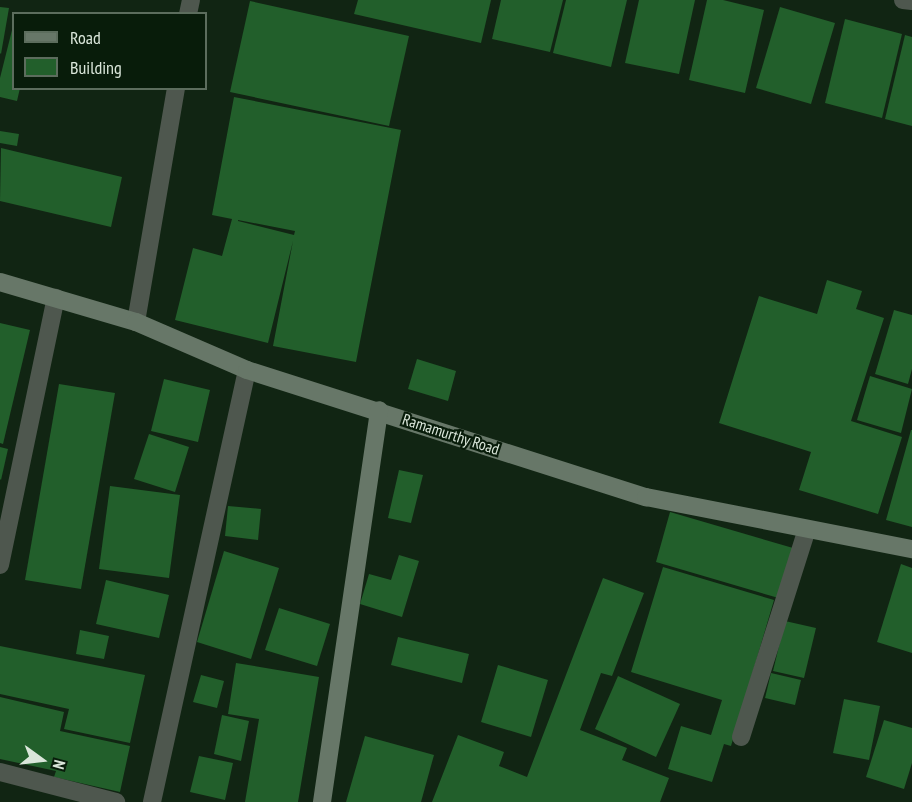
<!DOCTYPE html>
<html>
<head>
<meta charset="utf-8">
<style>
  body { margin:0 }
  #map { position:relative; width:912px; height:802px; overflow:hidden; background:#112513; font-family:"PT Sans Narrow",sans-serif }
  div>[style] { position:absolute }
  .building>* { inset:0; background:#225f2b }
  .street>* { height:18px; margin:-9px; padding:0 9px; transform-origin:9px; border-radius:9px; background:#4e574e }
  .secondary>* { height:18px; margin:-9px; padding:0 9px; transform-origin:9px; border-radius:9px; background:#677768 }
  span { translate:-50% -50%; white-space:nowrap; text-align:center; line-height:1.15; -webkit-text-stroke:4.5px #081c0a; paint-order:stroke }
  .street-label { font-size:16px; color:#dae6da }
  .legend { position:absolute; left:12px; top:12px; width:195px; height:78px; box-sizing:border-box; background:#081c0a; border:2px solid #5c6d5d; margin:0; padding:8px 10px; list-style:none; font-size:18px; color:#dae6da }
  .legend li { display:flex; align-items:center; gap:12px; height:30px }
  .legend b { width:30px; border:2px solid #5c6d5d }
  .north { position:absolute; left:12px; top:730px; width:60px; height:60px; -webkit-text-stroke:4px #081c0a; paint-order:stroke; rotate:105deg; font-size:16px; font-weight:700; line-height:24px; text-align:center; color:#dae6da }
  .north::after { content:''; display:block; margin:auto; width:21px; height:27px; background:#dae6da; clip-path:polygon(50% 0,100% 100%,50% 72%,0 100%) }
</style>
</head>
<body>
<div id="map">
  <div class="building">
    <div style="clip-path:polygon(358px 0,491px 0,481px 43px,354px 14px)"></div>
    <div style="clip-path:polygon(501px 0,563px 0,550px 52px,492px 39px)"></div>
    <div style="clip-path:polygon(566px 0,627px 0,611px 67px,553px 53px)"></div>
    <div style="clip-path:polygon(639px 0,695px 0,679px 74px,625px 63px)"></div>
    <div style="clip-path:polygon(707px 0,723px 0,764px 10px,745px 93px,689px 80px)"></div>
    <div style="clip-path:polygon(250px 1px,409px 36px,389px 126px,230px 92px)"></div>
    <div style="clip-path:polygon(0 7px,9px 8px,1px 54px,0 53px)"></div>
    <div style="clip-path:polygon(780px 7px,835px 23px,811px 104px,756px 88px)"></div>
    <div style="clip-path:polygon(845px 19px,902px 34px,882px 118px,825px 103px)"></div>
    <div style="clip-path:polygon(14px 22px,14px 88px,20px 88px,17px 101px,0 97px,0 78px)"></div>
    <div style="clip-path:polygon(905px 35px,912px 37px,912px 126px,885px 119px)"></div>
    <div style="clip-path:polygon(evenodd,234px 97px,401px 130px,356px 362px,273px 346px,293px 241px,268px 343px,175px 320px,193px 248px,222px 256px,232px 219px,212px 215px,234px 97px,238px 220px,295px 231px,294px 235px,238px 221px,238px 220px)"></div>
    <div style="clip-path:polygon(0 131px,19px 134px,17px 146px,0 143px)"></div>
    <div style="clip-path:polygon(1px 148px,122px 177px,111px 227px,0 201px)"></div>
    <div style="clip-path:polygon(827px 280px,862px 291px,856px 309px,884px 318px,851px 421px,902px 437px,878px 514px,799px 490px,811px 452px,719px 423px,759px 296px,817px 314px)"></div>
    <div style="clip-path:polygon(894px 310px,912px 315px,912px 369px,908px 384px,875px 374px)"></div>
    <div style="clip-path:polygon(0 323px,30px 330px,3px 444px,0 443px)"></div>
    <div style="clip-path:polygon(417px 359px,456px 371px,448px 401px,408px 389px)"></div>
    <div style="clip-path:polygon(870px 376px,912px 389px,901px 433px,857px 420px)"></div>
    <div style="clip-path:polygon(164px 379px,210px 390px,198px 442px,151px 431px)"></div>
    <div style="clip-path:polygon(59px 384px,115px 393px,81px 589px,25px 580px)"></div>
    <div style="clip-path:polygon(911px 430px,912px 430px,912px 527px,886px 520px)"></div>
    <div style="clip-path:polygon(149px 434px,189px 447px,175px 492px,134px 479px)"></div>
    <div style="clip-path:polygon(0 447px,8px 449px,1px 480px,0 479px)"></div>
    <div style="clip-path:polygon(399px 470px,423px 475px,411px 523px,388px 518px)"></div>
    <div style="clip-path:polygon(110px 486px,180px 495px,169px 578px,99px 569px)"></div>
    <div style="clip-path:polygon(228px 506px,261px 509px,258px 540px,225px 536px)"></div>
    <div style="clip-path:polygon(670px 512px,793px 548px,782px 599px,656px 562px)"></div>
    <div style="clip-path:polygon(224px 551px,279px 568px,251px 659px,197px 642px)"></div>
    <div style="clip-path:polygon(399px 555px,419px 561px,402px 617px,360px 604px,369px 574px,391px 580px)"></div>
    <div style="clip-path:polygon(901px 564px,912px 568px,912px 653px,877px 642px)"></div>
    <div style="clip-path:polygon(663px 567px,774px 600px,731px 746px,724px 744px,712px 782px,668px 769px,681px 726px,711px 735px,722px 700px,631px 672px)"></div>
    <div style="clip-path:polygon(603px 578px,644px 593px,612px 676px,601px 673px,580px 730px,627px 748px,622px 760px,669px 778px,660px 802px,432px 802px,458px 735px,504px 752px,499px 766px,527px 777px)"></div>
    <div style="clip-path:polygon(106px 580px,169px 595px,159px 638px,96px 624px)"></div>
    <div style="clip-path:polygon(279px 608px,330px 624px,317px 666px,265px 650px)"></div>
    <div style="clip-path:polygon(785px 621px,816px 628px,804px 678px,773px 671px)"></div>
    <div style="clip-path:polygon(80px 630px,109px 636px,104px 659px,76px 654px)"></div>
    <div style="clip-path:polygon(398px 637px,469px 654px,462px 683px,391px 665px)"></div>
    <div style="clip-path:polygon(0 646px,145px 675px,130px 743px,64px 729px,69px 709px,0 694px)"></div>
    <div style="clip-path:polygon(236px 663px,319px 677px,298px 802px,245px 802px,259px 719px,228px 714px)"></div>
    <div style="clip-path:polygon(498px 665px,548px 680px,531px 737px,481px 722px)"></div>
    <div style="clip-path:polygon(771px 673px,801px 680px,795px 705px,765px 698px)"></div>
    <div style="clip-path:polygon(201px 675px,224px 681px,217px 708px,193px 702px)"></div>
    <div style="clip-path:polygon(618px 676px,680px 704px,656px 757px,595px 729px)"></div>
    <div style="clip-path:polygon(0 697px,64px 712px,60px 731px,130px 746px,120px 792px,54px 777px,56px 771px,0 759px)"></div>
    <div style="clip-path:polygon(844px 699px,880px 706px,869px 760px,833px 753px)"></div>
    <div style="clip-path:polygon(222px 715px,249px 721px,241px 761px,214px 754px)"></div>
    <div style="clip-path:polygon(884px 720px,912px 728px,912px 763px,904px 789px,866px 777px)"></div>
    <div style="clip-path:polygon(365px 736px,434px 755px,421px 802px,346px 802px)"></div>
    <div style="clip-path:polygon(199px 756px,233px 763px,225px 800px,190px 792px)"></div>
  </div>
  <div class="street">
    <div style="left:903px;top:0;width:9px;rotate:6deg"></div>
    <div style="left:188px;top:14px;width:14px;rotate:-78deg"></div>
    <div style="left:136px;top:322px;width:237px;rotate:-80.3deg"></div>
    <div style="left:0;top:565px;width:273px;rotate:-78.2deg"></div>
    <div style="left:741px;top:737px;width:218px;rotate:-72.4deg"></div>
    <div style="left:0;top:772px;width:120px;rotate:14.5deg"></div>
    <div style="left:152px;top:802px;width:442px;rotate:-77.6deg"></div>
  </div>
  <div class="secondary">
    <div style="left:0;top:282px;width:142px;rotate:16.4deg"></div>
    <div style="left:136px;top:322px;width:121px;rotate:23.4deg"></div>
    <div style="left:247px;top:370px;width:419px;rotate:17.7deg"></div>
    <div style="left:646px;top:497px;width:271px;rotate:11.1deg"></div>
    <div style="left:322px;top:802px;width:396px;rotate:-81.7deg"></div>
  </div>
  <div class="street-label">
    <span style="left:451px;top:434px;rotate:18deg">Ramamurthy Road</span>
  </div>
  <ul class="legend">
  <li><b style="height:8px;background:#677768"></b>Road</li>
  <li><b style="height:16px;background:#225f2b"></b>Building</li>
  </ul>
  <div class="north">N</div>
</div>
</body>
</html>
